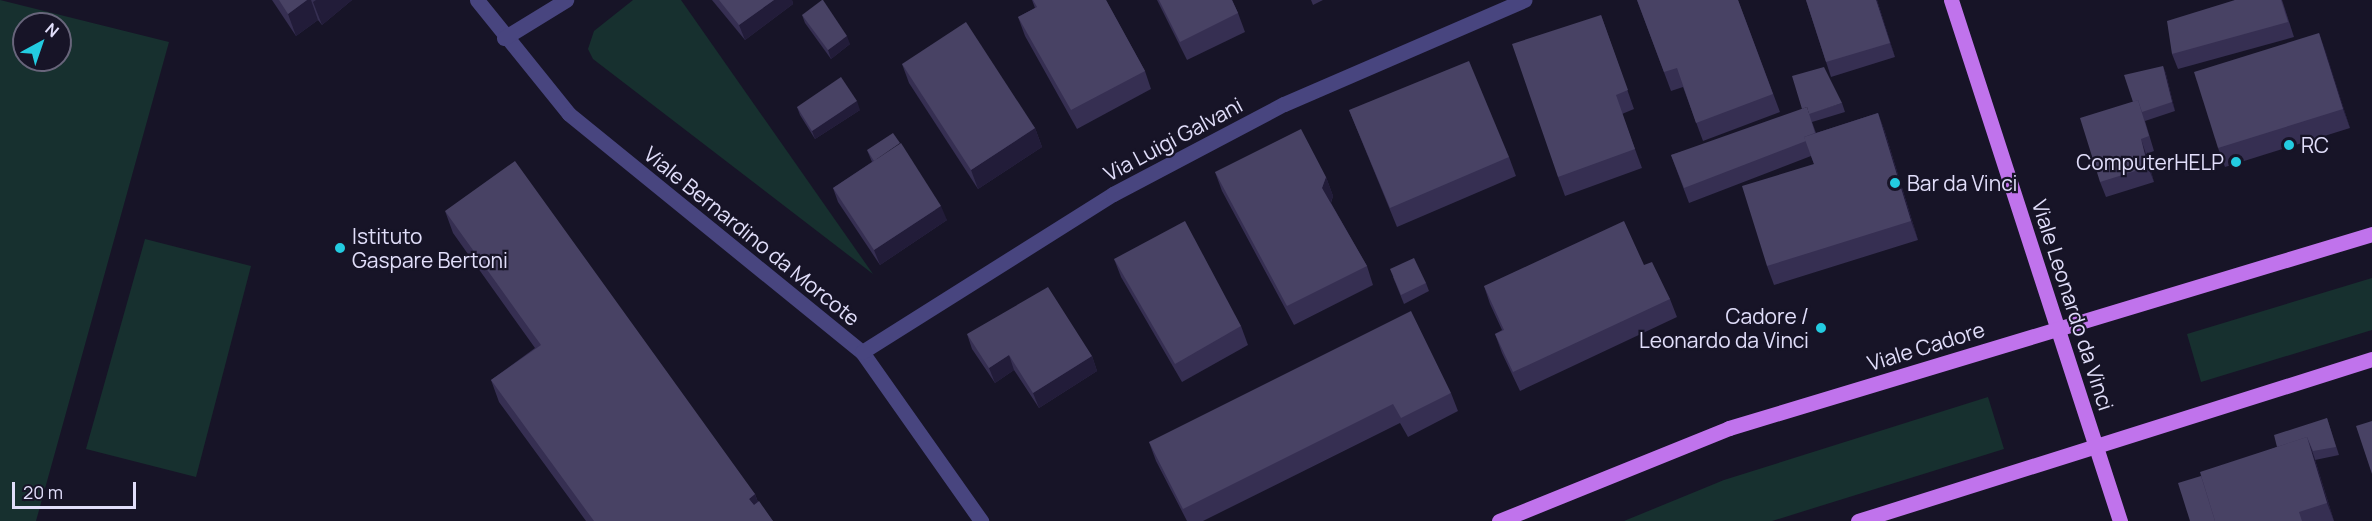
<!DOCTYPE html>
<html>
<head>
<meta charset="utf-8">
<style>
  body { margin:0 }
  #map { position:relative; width:2372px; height:521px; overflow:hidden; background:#171427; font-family:Manrope,sans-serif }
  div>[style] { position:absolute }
  .green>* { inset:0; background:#17302f }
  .minor>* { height:15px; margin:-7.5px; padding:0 7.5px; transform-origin:7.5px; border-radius:7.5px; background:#48457f }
  .major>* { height:15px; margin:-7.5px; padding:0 7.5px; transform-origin:7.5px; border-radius:7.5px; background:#c073ec }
  .wall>* { inset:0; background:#362f52 }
  .shaded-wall>* { inset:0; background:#221c39 }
  .building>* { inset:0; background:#484264 }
  .dots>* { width:16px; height:16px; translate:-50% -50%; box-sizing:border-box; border:3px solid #171427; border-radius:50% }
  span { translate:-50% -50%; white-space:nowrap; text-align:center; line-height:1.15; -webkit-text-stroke:4.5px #171427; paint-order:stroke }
  .street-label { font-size:21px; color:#e1defa }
  .poi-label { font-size:21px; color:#e1defa }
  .left { translate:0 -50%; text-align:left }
  .right { translate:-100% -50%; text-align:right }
  .north { position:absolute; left:12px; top:12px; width:60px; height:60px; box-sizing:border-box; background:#171427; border:2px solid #68657b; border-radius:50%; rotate:40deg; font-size:16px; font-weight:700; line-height:24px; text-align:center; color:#e1defa }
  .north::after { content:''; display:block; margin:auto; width:21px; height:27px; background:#23cce1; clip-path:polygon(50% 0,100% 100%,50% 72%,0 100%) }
  .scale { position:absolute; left:12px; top:482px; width:124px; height:27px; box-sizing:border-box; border:3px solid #e1defa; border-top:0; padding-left:8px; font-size:18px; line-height:21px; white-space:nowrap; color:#e1defa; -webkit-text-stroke:4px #171427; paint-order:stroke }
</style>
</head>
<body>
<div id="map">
  <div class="green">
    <div style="clip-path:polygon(evenodd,0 0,169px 42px,36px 521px,0 521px,0 0,24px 24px,60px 24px,60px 60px,24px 60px,24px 24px)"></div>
    <div style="clip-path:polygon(633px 0,681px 0,873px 274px,593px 59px,588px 49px,594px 31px)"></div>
    <div style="clip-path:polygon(145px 239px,251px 266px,196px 477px,86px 449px)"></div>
    <div style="clip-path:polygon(2372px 278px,2372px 330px,2201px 382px,2187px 334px)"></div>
    <div style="clip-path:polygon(1988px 397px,2004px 449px,1772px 521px,1624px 521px,1724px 480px)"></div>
  </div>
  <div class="minor">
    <div style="left:477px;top:0;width:146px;rotate:51.1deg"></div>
    <div style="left:569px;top:114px;width:377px;rotate:39.1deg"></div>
    <div style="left:862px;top:352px;width:207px;rotate:54.8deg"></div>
    <div style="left:504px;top:38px;width:73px;rotate:-31.5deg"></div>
    <div style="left:862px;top:352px;width:297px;rotate:-32.2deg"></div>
    <div style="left:1113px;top:194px;width:193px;rotate:-27.8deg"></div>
    <div style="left:1284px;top:104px;width:262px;rotate:-23.4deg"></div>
  </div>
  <div class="major">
    <div style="left:1951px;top:0;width:548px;rotate:72.03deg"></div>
    <div style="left:1499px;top:521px;width:248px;rotate:-22deg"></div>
    <div style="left:1729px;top:428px;width:672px;rotate:-16.79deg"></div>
    <div style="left:1858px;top:521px;width:539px;rotate:-17.49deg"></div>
  </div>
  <div class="wall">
    <div style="clip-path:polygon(272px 0,352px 0,322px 25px,318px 20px,296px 36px)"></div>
    <div style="clip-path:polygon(712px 0,792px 0,793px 4px,745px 40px)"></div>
    <div style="clip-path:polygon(1032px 0,1106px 0,1145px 71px,1151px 89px,1077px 129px,1025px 36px,1018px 17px,1035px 8px)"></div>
    <div style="clip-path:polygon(1157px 0,1232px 0,1238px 13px,1245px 32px,1187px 60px)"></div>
    <div style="clip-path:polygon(1311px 0,1323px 0,1313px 5px)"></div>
    <div style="clip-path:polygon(1637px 0,1738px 0,1780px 112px,1703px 141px,1683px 87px,1671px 91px)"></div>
    <div style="clip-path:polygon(1806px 0,1877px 0,1895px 57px,1831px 77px)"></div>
    <div style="clip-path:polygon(2235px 0,2282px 0,2294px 37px,2178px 69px,2172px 54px)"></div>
    <div style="clip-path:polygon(802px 15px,850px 44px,831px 59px,805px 23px)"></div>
    <div style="clip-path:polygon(1601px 15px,1634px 109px,1622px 114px,1642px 168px,1565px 196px,1558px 177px)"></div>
    <div style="clip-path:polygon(2319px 33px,2350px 128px,2225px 167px,2218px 148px)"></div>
    <div style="clip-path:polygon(902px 64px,1035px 128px,1042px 147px,978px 189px,909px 83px)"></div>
    <div style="clip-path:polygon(2163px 66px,2166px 74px,2175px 111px,2145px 121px,2154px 151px,2146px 154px,2154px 182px,2106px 197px,2100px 182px,2133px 102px)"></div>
    <div style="clip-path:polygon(1842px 103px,1845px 112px,1812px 122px,1816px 133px,1878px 113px,1885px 132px,1918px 240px,1774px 285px,1767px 266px,1814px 164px,1811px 156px,1689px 203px,1671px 155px)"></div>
    <div style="clip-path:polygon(797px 107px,860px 110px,815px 139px,800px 115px)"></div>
    <div style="clip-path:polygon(1349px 110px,1509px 157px,1516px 176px,1397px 227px)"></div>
    <div style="clip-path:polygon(867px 150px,947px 220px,880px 265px,838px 202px,833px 188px,872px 162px)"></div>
    <div style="clip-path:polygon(1215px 172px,1326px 177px,1333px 196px,1331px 203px,1367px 266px,1373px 285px,1294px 325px,1222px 191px)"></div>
    <div style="clip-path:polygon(445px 211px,755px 494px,758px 502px,773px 521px,586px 521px,499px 402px,491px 380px,535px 348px,453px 233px)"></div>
    <div style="clip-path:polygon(1114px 259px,1241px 326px,1248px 345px,1182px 382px,1121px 277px)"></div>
    <div style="clip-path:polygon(1644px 265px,1670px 299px,1677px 317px,1520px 391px,1502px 353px,1495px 334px,1502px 330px,1490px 304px,1484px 286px)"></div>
    <div style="clip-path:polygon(1393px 277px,1426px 283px,1429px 291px,1404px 304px)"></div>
    <div style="clip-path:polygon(967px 334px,1092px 356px,1097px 371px,1039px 408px,1014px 370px,995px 383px,972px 349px)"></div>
    <div style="clip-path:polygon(1451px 393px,1458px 411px,1408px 437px,1400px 423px,1203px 521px,1187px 521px,1156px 461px,1149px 442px)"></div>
    <div style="clip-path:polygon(2327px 418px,2339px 455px,2315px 460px,2334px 521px,2190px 521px,2201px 476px,2277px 447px)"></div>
  </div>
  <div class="shaded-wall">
    <div style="clip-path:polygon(307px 0,311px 0,318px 20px,296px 36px,288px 14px)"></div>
    <div style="clip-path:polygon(316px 0,352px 0,322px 25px,313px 2px)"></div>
    <div style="clip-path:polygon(774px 0,792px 0,793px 4px,745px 40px,739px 25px)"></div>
    <div style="clip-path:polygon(1876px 0,1877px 0,1895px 57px,1890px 43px)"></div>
    <div style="clip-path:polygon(2319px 33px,2326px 52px,2350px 128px,2343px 109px)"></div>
    <div style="clip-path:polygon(847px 36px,850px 44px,831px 59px,828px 50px)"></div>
    <div style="clip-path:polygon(2163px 66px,2166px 74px,2175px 111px,2172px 102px)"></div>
    <div style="clip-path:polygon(857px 101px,860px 110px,815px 139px,812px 131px)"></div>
    <div style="clip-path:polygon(1878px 113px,1885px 132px,1918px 240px,1911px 221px)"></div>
    <div style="clip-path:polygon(1035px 128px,1042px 147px,978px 189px,971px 170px)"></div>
    <div style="clip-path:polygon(2141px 139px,2146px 154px,2154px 182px,2148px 167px)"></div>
    <div style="clip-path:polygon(1326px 177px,1333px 196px,1329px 207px,1322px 188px)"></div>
    <div style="clip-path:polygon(941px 206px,947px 220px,880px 265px,874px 250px)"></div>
    <div style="clip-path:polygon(1009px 355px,1014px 370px,995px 383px,989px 368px)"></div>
    <div style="clip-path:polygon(1092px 356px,1097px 371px,1039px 408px,1033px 393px)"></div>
    <div style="clip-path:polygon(2307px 437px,2314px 456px,2334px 521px,2327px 503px)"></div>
    <div style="clip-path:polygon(755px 494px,763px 517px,749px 499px)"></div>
  </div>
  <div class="building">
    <div style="clip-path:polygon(279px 0,307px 0,288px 14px)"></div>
    <div style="clip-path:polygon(719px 0,774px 0,739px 25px)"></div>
    <div style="clip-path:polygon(822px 0,823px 0,847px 36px,828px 50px,802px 15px)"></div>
    <div style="clip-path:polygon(1033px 0,1106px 0,1145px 71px,1071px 110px,1018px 17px,1037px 7px)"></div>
    <div style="clip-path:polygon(1159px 0,1232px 0,1238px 13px,1180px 42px)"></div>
    <div style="clip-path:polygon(1637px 0,1738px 0,1773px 94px,1696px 123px,1677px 68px,1664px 72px)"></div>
    <div style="clip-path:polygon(1806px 0,1876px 0,1890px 43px,1826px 62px)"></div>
    <div style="clip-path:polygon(2235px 0,2281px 0,2288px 22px,2172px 54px,2167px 21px)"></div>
    <div style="clip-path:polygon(1601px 15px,1628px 90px,1616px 95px,1635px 149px,1558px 177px,1512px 44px)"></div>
    <div style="clip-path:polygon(966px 22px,1035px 128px,971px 170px,902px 64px)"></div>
    <div style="clip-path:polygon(2319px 33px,2343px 109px,2218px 148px,2194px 72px)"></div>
    <div style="clip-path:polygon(1469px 61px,1509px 157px,1390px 208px,1349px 110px)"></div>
    <div style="clip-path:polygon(2163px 66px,2172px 102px,2142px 112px,2138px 100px,2133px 102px,2124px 75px)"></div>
    <div style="clip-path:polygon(1824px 67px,1842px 103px,1809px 114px,1807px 107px,1802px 109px,1792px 76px)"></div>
    <div style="clip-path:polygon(841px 77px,857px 101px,812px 131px,797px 107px)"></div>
    <div style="clip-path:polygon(2138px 100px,2149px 136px,2141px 139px,2148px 167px,2100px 182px,2080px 118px)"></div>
    <div style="clip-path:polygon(1807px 107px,1815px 133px,1804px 137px,1806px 141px,1684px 188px,1671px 155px)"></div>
    <div style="clip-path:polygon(1878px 113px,1911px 221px,1767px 266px,1742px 186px,1814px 164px,1804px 137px)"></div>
    <div style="clip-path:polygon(1301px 129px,1326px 177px,1322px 188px,1367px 266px,1287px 306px,1215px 172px)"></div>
    <div style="clip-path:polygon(893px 133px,900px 143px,874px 161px,867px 150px)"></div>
    <div style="clip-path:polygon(901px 143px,941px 206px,874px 250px,833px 188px)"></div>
    <div style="clip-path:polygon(515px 161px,755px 494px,749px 499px,754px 505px,759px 501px,773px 521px,594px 521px,491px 380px,541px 345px,445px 211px)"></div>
    <div style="clip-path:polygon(1185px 221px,1241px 326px,1175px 364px,1114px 259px)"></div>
    <div style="clip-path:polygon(1624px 221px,1644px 265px,1652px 262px,1670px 299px,1513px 372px,1495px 334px,1504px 330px,1484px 286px)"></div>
    <div style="clip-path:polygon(1414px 258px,1426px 283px,1401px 295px,1390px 269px)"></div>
    <div style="clip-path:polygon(1048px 287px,1092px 356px,1033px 393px,1009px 355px,989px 368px,967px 334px)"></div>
    <div style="clip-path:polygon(1411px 311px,1451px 393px,1401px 418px,1393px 404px,1183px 509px,1149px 442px)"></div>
    <div style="clip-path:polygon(2327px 418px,2336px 447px,2313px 451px,2307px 437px,2277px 447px,2274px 435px)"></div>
    <div style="clip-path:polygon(2372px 421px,2372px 474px,2356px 426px)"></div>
    <div style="clip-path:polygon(2307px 437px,2327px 503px,2299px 512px,2302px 521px,2215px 521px,2200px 472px)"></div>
    <div style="clip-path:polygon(2201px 476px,2215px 521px,2190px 521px,2178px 483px)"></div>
  </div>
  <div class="dots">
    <div style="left:2289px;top:145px;background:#23cce1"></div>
    <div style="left:2236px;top:162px;background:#23cce1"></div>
    <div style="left:1895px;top:183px;background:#23cce1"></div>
    <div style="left:340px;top:248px;background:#23cce1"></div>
    <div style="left:1821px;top:328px;background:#23cce1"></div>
  </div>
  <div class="street-label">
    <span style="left:1173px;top:139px;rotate:-28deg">Via Luigi Galvani</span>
    <span style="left:752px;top:236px;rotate:39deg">Viale Bernardino da Morcote</span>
    <span style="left:2073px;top:305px;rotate:72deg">Viale Leonardo da Vinci</span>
    <span style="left:1926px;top:346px;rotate:-17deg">Viale Cadore</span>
  </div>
  <div class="poi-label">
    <span class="left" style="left:2301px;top:145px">RC</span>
    <span class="right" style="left:2224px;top:162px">ComputerHELP</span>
    <span class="left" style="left:1907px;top:183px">Bar da Vinci</span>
    <span class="left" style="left:352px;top:248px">Istituto<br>Gaspare Bertoni</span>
    <span class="right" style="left:1809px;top:328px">Cadore /<br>Leonardo da Vinci</span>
  </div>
  <div class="north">N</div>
  <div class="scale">20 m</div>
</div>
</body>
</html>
